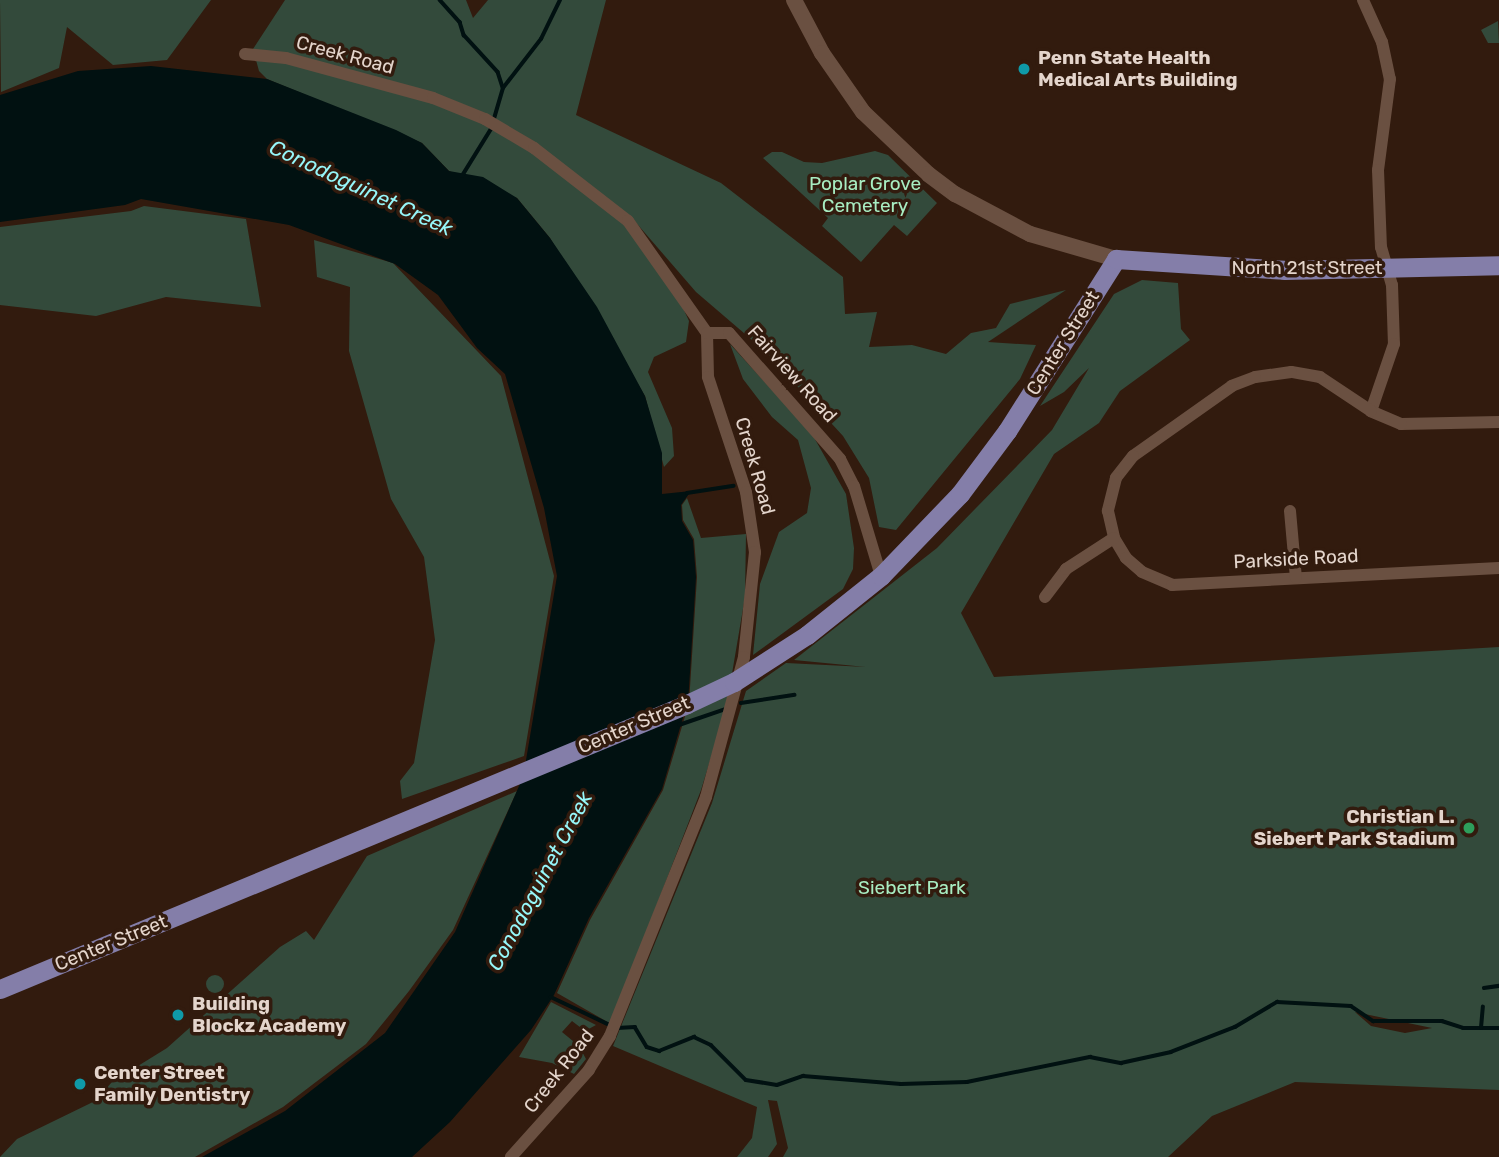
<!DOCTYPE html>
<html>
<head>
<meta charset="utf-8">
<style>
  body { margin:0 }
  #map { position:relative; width:1499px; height:1157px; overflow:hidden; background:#321b0e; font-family:Rubik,sans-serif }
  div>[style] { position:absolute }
  .green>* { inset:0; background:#334a3b }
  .round { border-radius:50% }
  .water>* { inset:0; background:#011111 }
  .stream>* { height:3.5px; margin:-1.75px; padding:0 1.75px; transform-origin:1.75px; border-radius:1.75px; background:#011111 }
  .minor>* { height:12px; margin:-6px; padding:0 6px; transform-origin:6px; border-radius:6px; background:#6a5041 }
  .tertiary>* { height:16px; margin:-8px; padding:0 8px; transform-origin:8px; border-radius:8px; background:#6a5041 }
  .primary>* { height:19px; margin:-9.5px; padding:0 9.5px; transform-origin:9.5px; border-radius:9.5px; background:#847ea9 }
  .dots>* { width:19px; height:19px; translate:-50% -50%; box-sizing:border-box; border:4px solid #321b0e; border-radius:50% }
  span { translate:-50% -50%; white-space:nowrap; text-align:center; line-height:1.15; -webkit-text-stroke:7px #321b0e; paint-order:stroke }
  .street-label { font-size:19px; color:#e4d5cc }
  .poi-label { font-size:19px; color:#e4d5cc; font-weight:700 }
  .left { translate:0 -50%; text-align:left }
  .right { translate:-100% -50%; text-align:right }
  .park-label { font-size:19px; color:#a8edc2 }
  .water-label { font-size:21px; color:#96f6f9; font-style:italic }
</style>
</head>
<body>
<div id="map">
  <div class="green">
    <div style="clip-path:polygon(0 0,211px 0,167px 60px,113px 65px,67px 27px,59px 68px,1px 92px)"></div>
    <div style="clip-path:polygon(285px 0,466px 0,473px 18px,488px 0,606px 0,576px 115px,721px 183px,843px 277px,845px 314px,877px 312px,869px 347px,912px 345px,946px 354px,971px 333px,996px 328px,1010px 304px,1066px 290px,988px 342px,1036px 345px,1020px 379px,896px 530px,879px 527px,869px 478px,843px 436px,765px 351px,696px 292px,632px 218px,624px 224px,677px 295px,689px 321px,686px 342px,654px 357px,648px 372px,672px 428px,674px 456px,664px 467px,645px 396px,550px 238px,517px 198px,449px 171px,422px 143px,267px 79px,259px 71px,253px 49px)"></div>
    <div style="clip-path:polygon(1498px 21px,1499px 43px,1488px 43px,1481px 30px)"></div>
    <div style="clip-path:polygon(875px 151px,888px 155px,937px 203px,907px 236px,894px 225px,861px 262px,822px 226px,828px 218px,763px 158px,772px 152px,782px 152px,804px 162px,822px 163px)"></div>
    <div style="clip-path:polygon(144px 206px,246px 219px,261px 307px,166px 297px,96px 316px,0 305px,0 227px,131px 211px)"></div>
    <div style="clip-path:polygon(314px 240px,393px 263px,501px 376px,554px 576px,524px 756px,402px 799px,400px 781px,414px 763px,435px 640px,424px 557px,391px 499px,349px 351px,350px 287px,317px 277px)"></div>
    <div style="clip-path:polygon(evenodd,1142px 280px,1178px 283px,1181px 329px,1190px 340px,1120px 391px,1099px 423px,1054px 454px,961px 613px,994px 677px,1499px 647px,1499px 1090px,1295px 1082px,1212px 1116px,1168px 1157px,783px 1157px,788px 1148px,777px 1101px,768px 1100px,777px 1144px,768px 1157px,737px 1157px,752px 1138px,757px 1107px,613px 1046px,712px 803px,746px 691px,786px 663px,866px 667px,794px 660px,937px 548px,1052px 430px,1089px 368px,1064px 392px,1040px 406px,1114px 294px,1142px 280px,1355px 1012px,1432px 1028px,1405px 1033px,1371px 1026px,1355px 1012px)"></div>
    <div style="clip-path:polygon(730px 344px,812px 434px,846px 494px,854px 548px,853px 569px,843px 589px,753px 655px,760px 584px,779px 532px,807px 513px,811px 488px,798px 440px,772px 417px,743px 379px)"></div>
    <div style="clip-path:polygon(687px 498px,701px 538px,746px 534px,745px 597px,726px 709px,701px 790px,611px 1024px,557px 993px,590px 920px,663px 790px,689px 703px,697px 577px,694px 539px,683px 520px,682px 505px)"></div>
    <div style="clip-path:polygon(517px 791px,453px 930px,409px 991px,366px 1044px,283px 1107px,195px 1157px,0 1157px,17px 1139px,95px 1101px,112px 1082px,167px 1048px,280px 947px,306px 931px,314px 940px,367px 856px)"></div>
    <div class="round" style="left:206px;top:975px;width:18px;height:18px"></div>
    <div style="clip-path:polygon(551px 1002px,596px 1025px,585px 1031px,572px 1021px,562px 1032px,579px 1046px,586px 1059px,574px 1074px,552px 1063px,519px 1057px)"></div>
  </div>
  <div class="water">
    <div style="clip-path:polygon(151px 66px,267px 79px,396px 130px,422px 143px,449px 171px,483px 177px,517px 198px,550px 238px,597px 307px,645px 396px,662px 453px,662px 494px,691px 491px,681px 505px,682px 521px,693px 540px,696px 577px,688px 703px,524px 772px,557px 576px,544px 508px,505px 374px,477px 348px,438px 295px,395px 264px,289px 225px,141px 199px,125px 205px,0 222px,0 95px,78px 71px)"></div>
    <div style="clip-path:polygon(687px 704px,662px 789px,589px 918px,554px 995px,531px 1030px,450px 1122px,412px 1157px,202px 1157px,285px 1111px,385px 1033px,455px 932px,523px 777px)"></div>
  </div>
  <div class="stream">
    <div style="left:440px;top:0;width:30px;rotate:48deg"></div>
    <div style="left:460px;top:22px;width:14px;rotate:73deg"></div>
    <div style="left:464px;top:35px;width:50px;rotate:47.4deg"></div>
    <div style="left:498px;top:72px;width:16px;rotate:72deg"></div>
    <div style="left:462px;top:176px;width:55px;rotate:-58.3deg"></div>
    <div style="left:491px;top:129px;width:43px;rotate:-73.7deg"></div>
    <div style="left:503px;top:88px;width:62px;rotate:-52.2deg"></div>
    <div style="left:541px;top:39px;width:43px;rotate:-64deg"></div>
    <div style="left:687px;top:493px;width:47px;rotate:-8.7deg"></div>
    <div style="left:741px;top:703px;width:54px;rotate:-8.6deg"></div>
    <div style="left:679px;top:725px;width:50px;rotate:-18.8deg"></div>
    <div style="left:1484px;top:988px;width:15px;rotate:-8deg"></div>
    <div style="left:551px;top:997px;width:65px;rotate:25.4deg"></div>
    <div style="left:617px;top:1028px;width:18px;rotate:-3deg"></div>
    <div style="left:635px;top:1027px;width:23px;rotate:59deg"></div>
    <div style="left:647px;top:1047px;width:13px;rotate:18deg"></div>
    <div style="left:659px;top:1051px;width:38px;rotate:-22deg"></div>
    <div style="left:694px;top:1037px;width:19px;rotate:25deg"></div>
    <div style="left:711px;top:1045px;width:49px;rotate:45deg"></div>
    <div style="left:746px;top:1080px;width:31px;rotate:9deg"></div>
    <div style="left:777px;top:1085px;width:28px;rotate:-19deg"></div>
    <div style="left:803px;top:1076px;width:98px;rotate:4.7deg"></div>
    <div style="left:901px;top:1084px;width:66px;rotate:-1.7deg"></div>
    <div style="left:967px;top:1082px;width:126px;rotate:-11.5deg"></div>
    <div style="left:1090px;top:1057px;width:32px;rotate:11deg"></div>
    <div style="left:1121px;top:1063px;width:51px;rotate:-12.4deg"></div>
    <div style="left:1171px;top:1052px;width:69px;rotate:-21.3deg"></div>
    <div style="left:1235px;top:1027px;width:49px;rotate:-30.8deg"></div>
    <div style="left:1277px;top:1002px;width:74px;rotate:3.1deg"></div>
    <div style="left:1351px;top:1006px;width:27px;rotate:34deg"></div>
    <div style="left:1373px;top:1021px;width:69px"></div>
    <div style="left:1442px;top:1021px;width:22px;rotate:18deg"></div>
    <div style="left:1463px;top:1028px;width:36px"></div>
    <div style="left:1481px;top:1028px;width:21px;rotate:-85deg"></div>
  </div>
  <div class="minor">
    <div style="left:1363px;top:0;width:46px;rotate:65.7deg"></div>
    <div style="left:1382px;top:42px;width:38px;rotate:78deg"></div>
    <div style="left:1390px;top:79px;width:92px;rotate:97.5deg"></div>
    <div style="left:1378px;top:170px;width:77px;rotate:87.8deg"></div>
    <div style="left:1381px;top:247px;width:40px;rotate:74deg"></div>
    <div style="left:1392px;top:285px;width:59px;rotate:88.1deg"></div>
    <div style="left:1394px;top:344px;width:71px;rotate:108.9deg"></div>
    <div style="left:245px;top:54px;width:41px;rotate:5.6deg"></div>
    <div style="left:286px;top:58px;width:152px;rotate:15.2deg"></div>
    <div style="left:433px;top:98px;width:56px;rotate:22deg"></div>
    <div style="left:485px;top:119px;width:57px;rotate:30.6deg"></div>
    <div style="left:534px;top:148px;width:119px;rotate:37.8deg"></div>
    <div style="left:628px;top:221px;width:137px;rotate:54.8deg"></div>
    <div style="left:707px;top:333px;width:44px;rotate:88.7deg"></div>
    <div style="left:708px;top:377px;width:121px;rotate:71.7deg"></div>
    <div style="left:746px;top:492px;width:61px;rotate:81.5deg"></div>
    <div style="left:755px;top:552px;width:106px;rotate:96deg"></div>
    <div style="left:744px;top:657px;width:145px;rotate:105.2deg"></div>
    <div style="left:706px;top:797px;width:258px;rotate:111.9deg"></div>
    <div style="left:610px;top:1036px;width:40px;rotate:122deg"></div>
    <div style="left:589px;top:1070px;width:117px;rotate:131.9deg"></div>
    <div style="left:707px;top:333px;width:22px"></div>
    <div style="left:729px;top:333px;width:168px;rotate:48.6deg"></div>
    <div style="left:840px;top:459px;width:30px;rotate:63deg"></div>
    <div style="left:854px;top:486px;width:94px;rotate:73.3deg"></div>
    <div style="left:1499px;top:422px;width:98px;rotate:178.8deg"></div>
    <div style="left:1401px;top:424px;width:33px;rotate:-157deg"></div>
    <div style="left:1371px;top:411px;width:61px;rotate:-146.3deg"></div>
    <div style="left:1320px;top:377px;width:29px;rotate:-170deg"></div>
    <div style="left:1291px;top:372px;width:36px;rotate:172deg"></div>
    <div style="left:1255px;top:377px;width:25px;rotate:159deg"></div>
    <div style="left:1232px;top:386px;width:121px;rotate:144.7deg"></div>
    <div style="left:1133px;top:456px;width:28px;rotate:128deg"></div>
    <div style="left:1116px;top:478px;width:34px;rotate:104deg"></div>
    <div style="left:1108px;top:511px;width:28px;rotate:77deg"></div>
    <div style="left:1114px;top:538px;width:23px;rotate:59deg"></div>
    <div style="left:1126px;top:558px;width:21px;rotate:41deg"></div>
    <div style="left:1142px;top:572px;width:33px;rotate:23deg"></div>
    <div style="left:1172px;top:585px;width:327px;rotate:-3deg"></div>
    <div style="left:1290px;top:511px;width:67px;rotate:84.9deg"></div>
    <div style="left:1045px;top:597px;width:35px;rotate:-53deg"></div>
    <div style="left:1066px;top:569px;width:57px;rotate:-32.9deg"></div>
  </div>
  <div class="tertiary">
    <div style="left:794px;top:0;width:60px;rotate:62.2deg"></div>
    <div style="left:822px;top:53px;width:72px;rotate:55.2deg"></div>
    <div style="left:863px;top:112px;width:90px;rotate:43.6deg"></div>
    <div style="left:928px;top:174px;width:34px;rotate:37deg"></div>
    <div style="left:955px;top:194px;width:85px;rotate:28.1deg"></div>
    <div style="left:1030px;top:234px;width:90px;rotate:16.2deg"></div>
  </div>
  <div class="primary">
    <div style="left:0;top:989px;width:744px;rotate:-22.53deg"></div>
    <div style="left:687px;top:704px;width:52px;rotate:-25.1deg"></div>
    <div style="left:734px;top:682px;width:87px;rotate:-32.8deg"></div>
    <div style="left:807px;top:635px;width:95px;rotate:-38.6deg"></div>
    <div style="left:881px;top:576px;width:114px;rotate:-46.1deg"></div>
    <div style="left:960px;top:494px;width:79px;rotate:-53.3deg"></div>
    <div style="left:1007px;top:431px;width:204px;rotate:-57.6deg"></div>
    <div style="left:1116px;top:259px;width:168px;rotate:3.7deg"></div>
    <div style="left:1284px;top:270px;width:215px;rotate:-1.3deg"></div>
  </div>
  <div class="dots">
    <div style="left:1024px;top:69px;background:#0f9aa8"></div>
    <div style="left:1469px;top:828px;background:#2e9e5b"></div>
    <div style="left:178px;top:1015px;background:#0f9aa8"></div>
    <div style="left:80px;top:1084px;background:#0f9aa8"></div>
  </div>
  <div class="street-label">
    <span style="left:345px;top:55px;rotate:15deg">Creek Road</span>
    <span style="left:1307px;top:268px">North 21st Street</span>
    <span style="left:1063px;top:343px;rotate:-58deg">Center Street</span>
    <span style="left:792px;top:374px;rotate:48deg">Fairview Road</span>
    <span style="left:755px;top:466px;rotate:74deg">Creek Road</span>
    <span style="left:1296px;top:559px;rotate:-3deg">Parkside Road</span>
    <span style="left:634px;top:725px;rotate:-23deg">Center Street</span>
    <span style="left:111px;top:943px;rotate:-22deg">Center Street</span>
    <span style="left:559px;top:1071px;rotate:-52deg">Creek Road</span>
  </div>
  <div class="poi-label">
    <span class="left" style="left:1038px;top:69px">Penn State Health<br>Medical Arts Building</span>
    <span class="right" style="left:1455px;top:828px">Christian L.<br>Siebert Park Stadium</span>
    <span class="left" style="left:192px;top:1015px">Building<br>Blockz Academy</span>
    <span class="left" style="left:94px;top:1084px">Center Street<br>Family Dentistry</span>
  </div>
  <div class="park-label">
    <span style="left:865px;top:195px">Poplar Grove<br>Cemetery</span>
    <span style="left:912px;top:888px">Siebert Park</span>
  </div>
  <div class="water-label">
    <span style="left:361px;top:188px;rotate:25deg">Conodoguinet Creek</span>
    <span style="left:540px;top:881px;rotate:-62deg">Conodoguinet Creek</span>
  </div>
</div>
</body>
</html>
